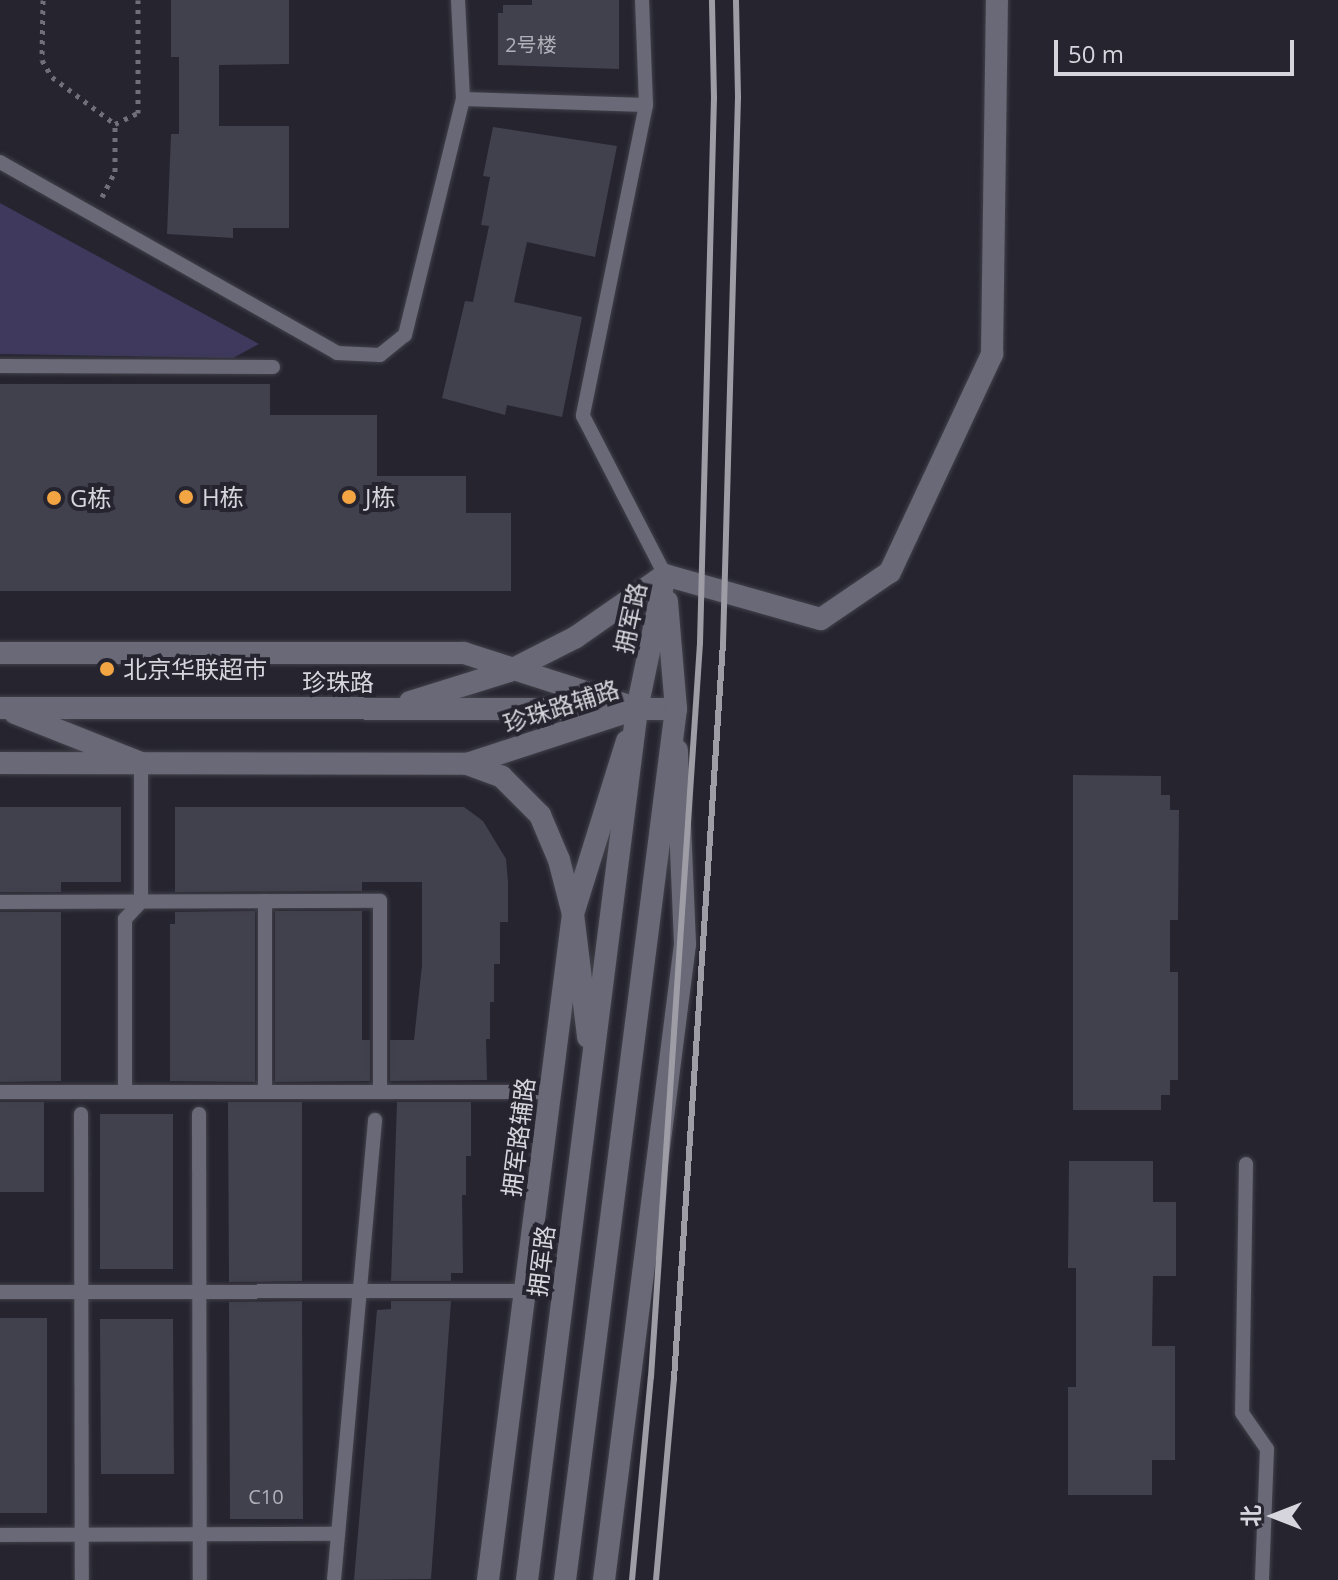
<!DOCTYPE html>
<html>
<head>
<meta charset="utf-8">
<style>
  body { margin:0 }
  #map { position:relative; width:1338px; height:1580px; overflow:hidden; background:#25242f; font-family:"Open Sans","Noto Sans SC",sans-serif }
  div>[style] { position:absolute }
  .green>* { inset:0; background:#3e395d }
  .building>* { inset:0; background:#41404d }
  .path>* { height:5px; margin-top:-2.5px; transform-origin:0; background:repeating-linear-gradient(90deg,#717079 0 4px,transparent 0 10px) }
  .roads { filter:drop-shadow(0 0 2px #42414a) drop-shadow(0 0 2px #42414a) }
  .service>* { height:14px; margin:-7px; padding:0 7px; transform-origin:7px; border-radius:7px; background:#6a6977 }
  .minor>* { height:22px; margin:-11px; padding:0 11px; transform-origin:11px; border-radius:11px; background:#6a6977 }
  .tertiary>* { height:22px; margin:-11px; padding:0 11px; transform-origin:11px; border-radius:11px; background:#6a6977 }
  .secondary>* { height:22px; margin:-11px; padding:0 11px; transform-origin:11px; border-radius:11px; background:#6a6977 }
  .rail>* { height:6px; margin:-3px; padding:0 3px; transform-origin:3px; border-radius:3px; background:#9e9da6 }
  .dots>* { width:22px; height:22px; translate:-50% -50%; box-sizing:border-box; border:4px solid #25242f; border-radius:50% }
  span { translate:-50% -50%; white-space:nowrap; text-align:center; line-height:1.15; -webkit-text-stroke:8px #25242f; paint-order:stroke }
  .number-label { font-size:20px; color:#b1b0b9 }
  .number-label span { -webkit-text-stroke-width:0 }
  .poi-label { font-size:24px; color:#d6d5dd }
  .left { translate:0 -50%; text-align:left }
  .street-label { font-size:24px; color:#d6d5dd }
  .north { position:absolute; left:1234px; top:1476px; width:80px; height:80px; -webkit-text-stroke:6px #25242f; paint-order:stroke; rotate:270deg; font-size:22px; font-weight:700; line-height:32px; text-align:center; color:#d6d5dd }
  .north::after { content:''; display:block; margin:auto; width:28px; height:36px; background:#d6d5dd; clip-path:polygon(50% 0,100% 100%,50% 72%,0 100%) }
  .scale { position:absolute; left:1054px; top:40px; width:240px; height:36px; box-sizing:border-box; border:4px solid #d6d5dd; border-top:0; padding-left:10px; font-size:24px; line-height:28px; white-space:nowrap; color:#d6d5dd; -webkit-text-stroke:6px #25242f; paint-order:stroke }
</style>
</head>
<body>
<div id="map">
  <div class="green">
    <div style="clip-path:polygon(0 203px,259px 344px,233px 358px,0 354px)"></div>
  </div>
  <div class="building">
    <div style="clip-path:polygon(171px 0,289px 0,289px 64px,219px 65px,219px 126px,289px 126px,289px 228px,233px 228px,233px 238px,167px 234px,171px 134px,179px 134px,179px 57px,171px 57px)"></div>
    <div style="clip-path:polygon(532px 0,619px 0,619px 69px,498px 65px,498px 13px,503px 13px,503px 5px,532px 5px)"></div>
    <div style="clip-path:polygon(493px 127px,617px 146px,595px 257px,527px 242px,514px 302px,582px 317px,562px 417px,507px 405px,505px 415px,442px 398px,465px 301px,473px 302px,489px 226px,481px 225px,490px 177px,483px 176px)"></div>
    <div style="clip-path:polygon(0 384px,270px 384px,270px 415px,377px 415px,377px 476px,466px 476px,466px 513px,511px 513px,511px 591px,0 591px)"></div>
    <div style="clip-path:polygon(1073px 775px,1161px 776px,1161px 795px,1170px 795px,1170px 810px,1179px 810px,1178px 920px,1170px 920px,1170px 972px,1178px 972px,1178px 1080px,1170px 1080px,1170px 1095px,1161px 1095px,1161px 1110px,1073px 1110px)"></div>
    <div style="clip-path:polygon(0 807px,121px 807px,121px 882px,61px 882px,61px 892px,0 892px)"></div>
    <div style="clip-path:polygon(175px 807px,464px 807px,483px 821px,506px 859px,508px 882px,508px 922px,500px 922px,500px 964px,494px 964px,494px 1002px,490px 1002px,490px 1039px,486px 1039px,487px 1080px,390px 1081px,390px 1040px,414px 1040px,422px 965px,422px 882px,362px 882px,362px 891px,175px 892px)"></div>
    <div style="clip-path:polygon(255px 911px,255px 1082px,170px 1081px,170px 924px,175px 924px,175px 912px)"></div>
    <div style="clip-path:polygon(275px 911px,362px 911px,362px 1040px,370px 1040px,370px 1081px,275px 1082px)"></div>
    <div style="clip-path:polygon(0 912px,61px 912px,61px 1081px,0 1082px)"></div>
    <div style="clip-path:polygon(0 1102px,44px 1102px,44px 1192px,0 1192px)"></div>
    <div style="clip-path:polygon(228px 1102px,302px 1102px,302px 1281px,229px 1282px)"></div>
    <div style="clip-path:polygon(397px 1102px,471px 1102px,471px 1156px,466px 1156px,466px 1195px,462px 1195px,463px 1273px,451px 1273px,451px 1281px,391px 1281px)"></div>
    <div style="clip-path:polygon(100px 1114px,173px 1114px,173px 1269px,100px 1269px)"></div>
    <div style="clip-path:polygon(1069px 1161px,1153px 1161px,1153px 1202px,1176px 1202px,1176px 1276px,1153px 1276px,1152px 1346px,1175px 1346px,1175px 1460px,1152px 1460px,1152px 1495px,1068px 1495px,1068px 1387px,1076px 1387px,1076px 1268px,1068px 1268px)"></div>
    <div style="clip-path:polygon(302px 1301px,303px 1519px,230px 1519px,229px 1302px)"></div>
    <div style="clip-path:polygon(391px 1301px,451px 1301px,431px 1579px,354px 1580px,377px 1310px,391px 1309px)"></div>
    <div style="clip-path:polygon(0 1318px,47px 1318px,47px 1513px,0 1513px)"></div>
    <div style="clip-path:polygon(100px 1319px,173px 1319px,174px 1474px,101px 1474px)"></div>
  </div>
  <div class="path">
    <div style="left:43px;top:0;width:60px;rotate:91deg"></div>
    <div style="left:42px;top:60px;width:20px;rotate:60deg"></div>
    <div style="left:52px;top:77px;width:79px;rotate:36.7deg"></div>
    <div style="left:102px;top:197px;width:28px;rotate:-63deg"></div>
    <div style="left:115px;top:172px;width:48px;rotate:-90deg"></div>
    <div style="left:115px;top:124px;width:25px;rotate:-26deg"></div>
    <div style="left:138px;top:113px;width:113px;rotate:-90deg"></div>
  </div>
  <div class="roads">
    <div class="service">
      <div style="left:458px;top:0;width:99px;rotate:87.1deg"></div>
      <div style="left:642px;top:0;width:105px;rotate:87.8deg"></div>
      <div style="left:646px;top:105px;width:317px;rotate:101.5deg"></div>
      <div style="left:583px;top:416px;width:179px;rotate:62.7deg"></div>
      <div style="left:0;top:162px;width:387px;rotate:29.5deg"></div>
      <div style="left:337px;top:353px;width:43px;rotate:2.7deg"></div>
      <div style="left:380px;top:355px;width:32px;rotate:-39deg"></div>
      <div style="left:405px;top:335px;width:243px;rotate:-76.2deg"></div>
      <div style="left:463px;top:99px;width:183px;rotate:1.9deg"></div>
      <div style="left:0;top:366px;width:273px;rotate:0.2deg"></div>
      <div style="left:265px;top:901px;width:191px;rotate:90deg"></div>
      <div style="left:0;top:902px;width:380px;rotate:-0.2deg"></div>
      <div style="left:380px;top:901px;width:191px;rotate:90deg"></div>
      <div style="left:0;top:1092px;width:550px"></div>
      <div style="left:125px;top:1092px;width:173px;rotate:-90deg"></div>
      <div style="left:125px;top:919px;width:23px;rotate:-47deg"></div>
      <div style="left:141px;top:902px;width:139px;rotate:-90deg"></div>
      <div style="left:81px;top:1114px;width:466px;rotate:89.9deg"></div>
      <div style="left:199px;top:1114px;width:466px;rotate:89.9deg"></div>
      <div style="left:1246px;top:1164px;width:249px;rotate:90.9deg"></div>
      <div style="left:1242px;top:1413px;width:44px;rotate:55.2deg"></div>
      <div style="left:1267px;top:1449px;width:131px;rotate:92.2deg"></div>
      <div style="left:0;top:1292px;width:525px;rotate:-0.11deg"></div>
      <div style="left:0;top:1535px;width:338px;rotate:-0.2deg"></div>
      <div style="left:334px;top:1580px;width:462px;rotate:-84.9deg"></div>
    </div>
    <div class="minor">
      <div style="left:665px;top:575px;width:162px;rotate:15.8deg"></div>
      <div style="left:821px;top:619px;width:83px;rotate:-34.3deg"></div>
      <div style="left:890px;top:572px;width:241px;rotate:-64.9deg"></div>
      <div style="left:992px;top:354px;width:354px;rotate:-89.2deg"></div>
      <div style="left:0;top:653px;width:464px"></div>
      <div style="left:464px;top:653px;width:173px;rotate:17.8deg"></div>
      <div style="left:0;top:763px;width:467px;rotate:0.1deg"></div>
      <div style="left:467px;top:764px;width:174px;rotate:-18.1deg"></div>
      <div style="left:488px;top:1580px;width:671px;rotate:-82.73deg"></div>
      <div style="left:573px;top:914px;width:181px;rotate:-72.7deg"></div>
      <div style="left:604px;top:1580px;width:641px;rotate:-82.74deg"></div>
      <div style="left:685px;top:944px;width:194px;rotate:-92.4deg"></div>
    </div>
    <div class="tertiary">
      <div style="left:410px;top:702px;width:104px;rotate:-17.4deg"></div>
      <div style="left:509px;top:671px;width:75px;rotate:-26.9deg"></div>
      <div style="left:576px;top:637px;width:108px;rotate:-34.9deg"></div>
      <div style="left:0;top:708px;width:676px;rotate:0.08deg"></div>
      <div style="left:15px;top:713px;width:136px;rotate:21.6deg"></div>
    </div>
    <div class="secondary">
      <div style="left:467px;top:764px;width:37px;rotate:20deg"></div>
      <div style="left:502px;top:777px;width:54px;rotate:45deg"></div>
      <div style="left:540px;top:815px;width:49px;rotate:67.1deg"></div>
      <div style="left:559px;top:860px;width:56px;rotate:75.5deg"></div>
      <div style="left:573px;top:914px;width:124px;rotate:83deg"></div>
      <div style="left:527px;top:1580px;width:878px;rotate:-82.8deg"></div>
      <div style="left:637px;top:709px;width:137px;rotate:-78.2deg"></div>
      <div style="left:565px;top:1580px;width:878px;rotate:-82.74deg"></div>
      <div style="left:676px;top:709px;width:108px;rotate:-94.8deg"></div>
    </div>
  </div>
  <div class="rail">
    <div style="left:632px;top:1580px;width:204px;rotate:-84.7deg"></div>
    <div style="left:651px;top:1377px;width:736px;rotate:-86.18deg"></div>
    <div style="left:700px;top:643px;width:545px;rotate:-88.53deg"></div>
    <div style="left:714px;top:98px;width:98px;rotate:-91.2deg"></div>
    <div style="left:656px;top:1580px;width:202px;rotate:-84.9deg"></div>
    <div style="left:674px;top:1379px;width:737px;rotate:-86.19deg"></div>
    <div style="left:723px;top:644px;width:547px;rotate:-88.43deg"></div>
    <div style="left:738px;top:97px;width:97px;rotate:-91.2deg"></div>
  </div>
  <div class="dots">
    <div style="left:186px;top:497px;background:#f3a443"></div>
    <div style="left:349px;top:497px;background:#f3a443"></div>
    <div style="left:54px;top:498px;background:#f3a443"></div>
    <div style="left:107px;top:669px;background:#f3a443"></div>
  </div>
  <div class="number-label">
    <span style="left:531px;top:44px">2号楼</span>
    <span style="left:266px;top:1496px">C10</span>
  </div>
  <div class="poi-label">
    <span class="left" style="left:202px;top:497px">H栋</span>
    <span class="left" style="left:365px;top:497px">J栋</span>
    <span class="left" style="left:70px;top:498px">G栋</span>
    <span class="left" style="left:123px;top:669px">北京华联超巿</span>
  </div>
  <div class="street-label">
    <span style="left:630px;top:618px;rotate:-78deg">拥军路</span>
    <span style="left:338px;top:682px">珍珠路</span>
    <span style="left:561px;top:706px;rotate:-18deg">珍珠路辅路</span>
    <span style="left:518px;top:1137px;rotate:-83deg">拥军路辅路</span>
    <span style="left:541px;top:1261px;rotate:-83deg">拥军路</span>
  </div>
  <div class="north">北</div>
  <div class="scale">50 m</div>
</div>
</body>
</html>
